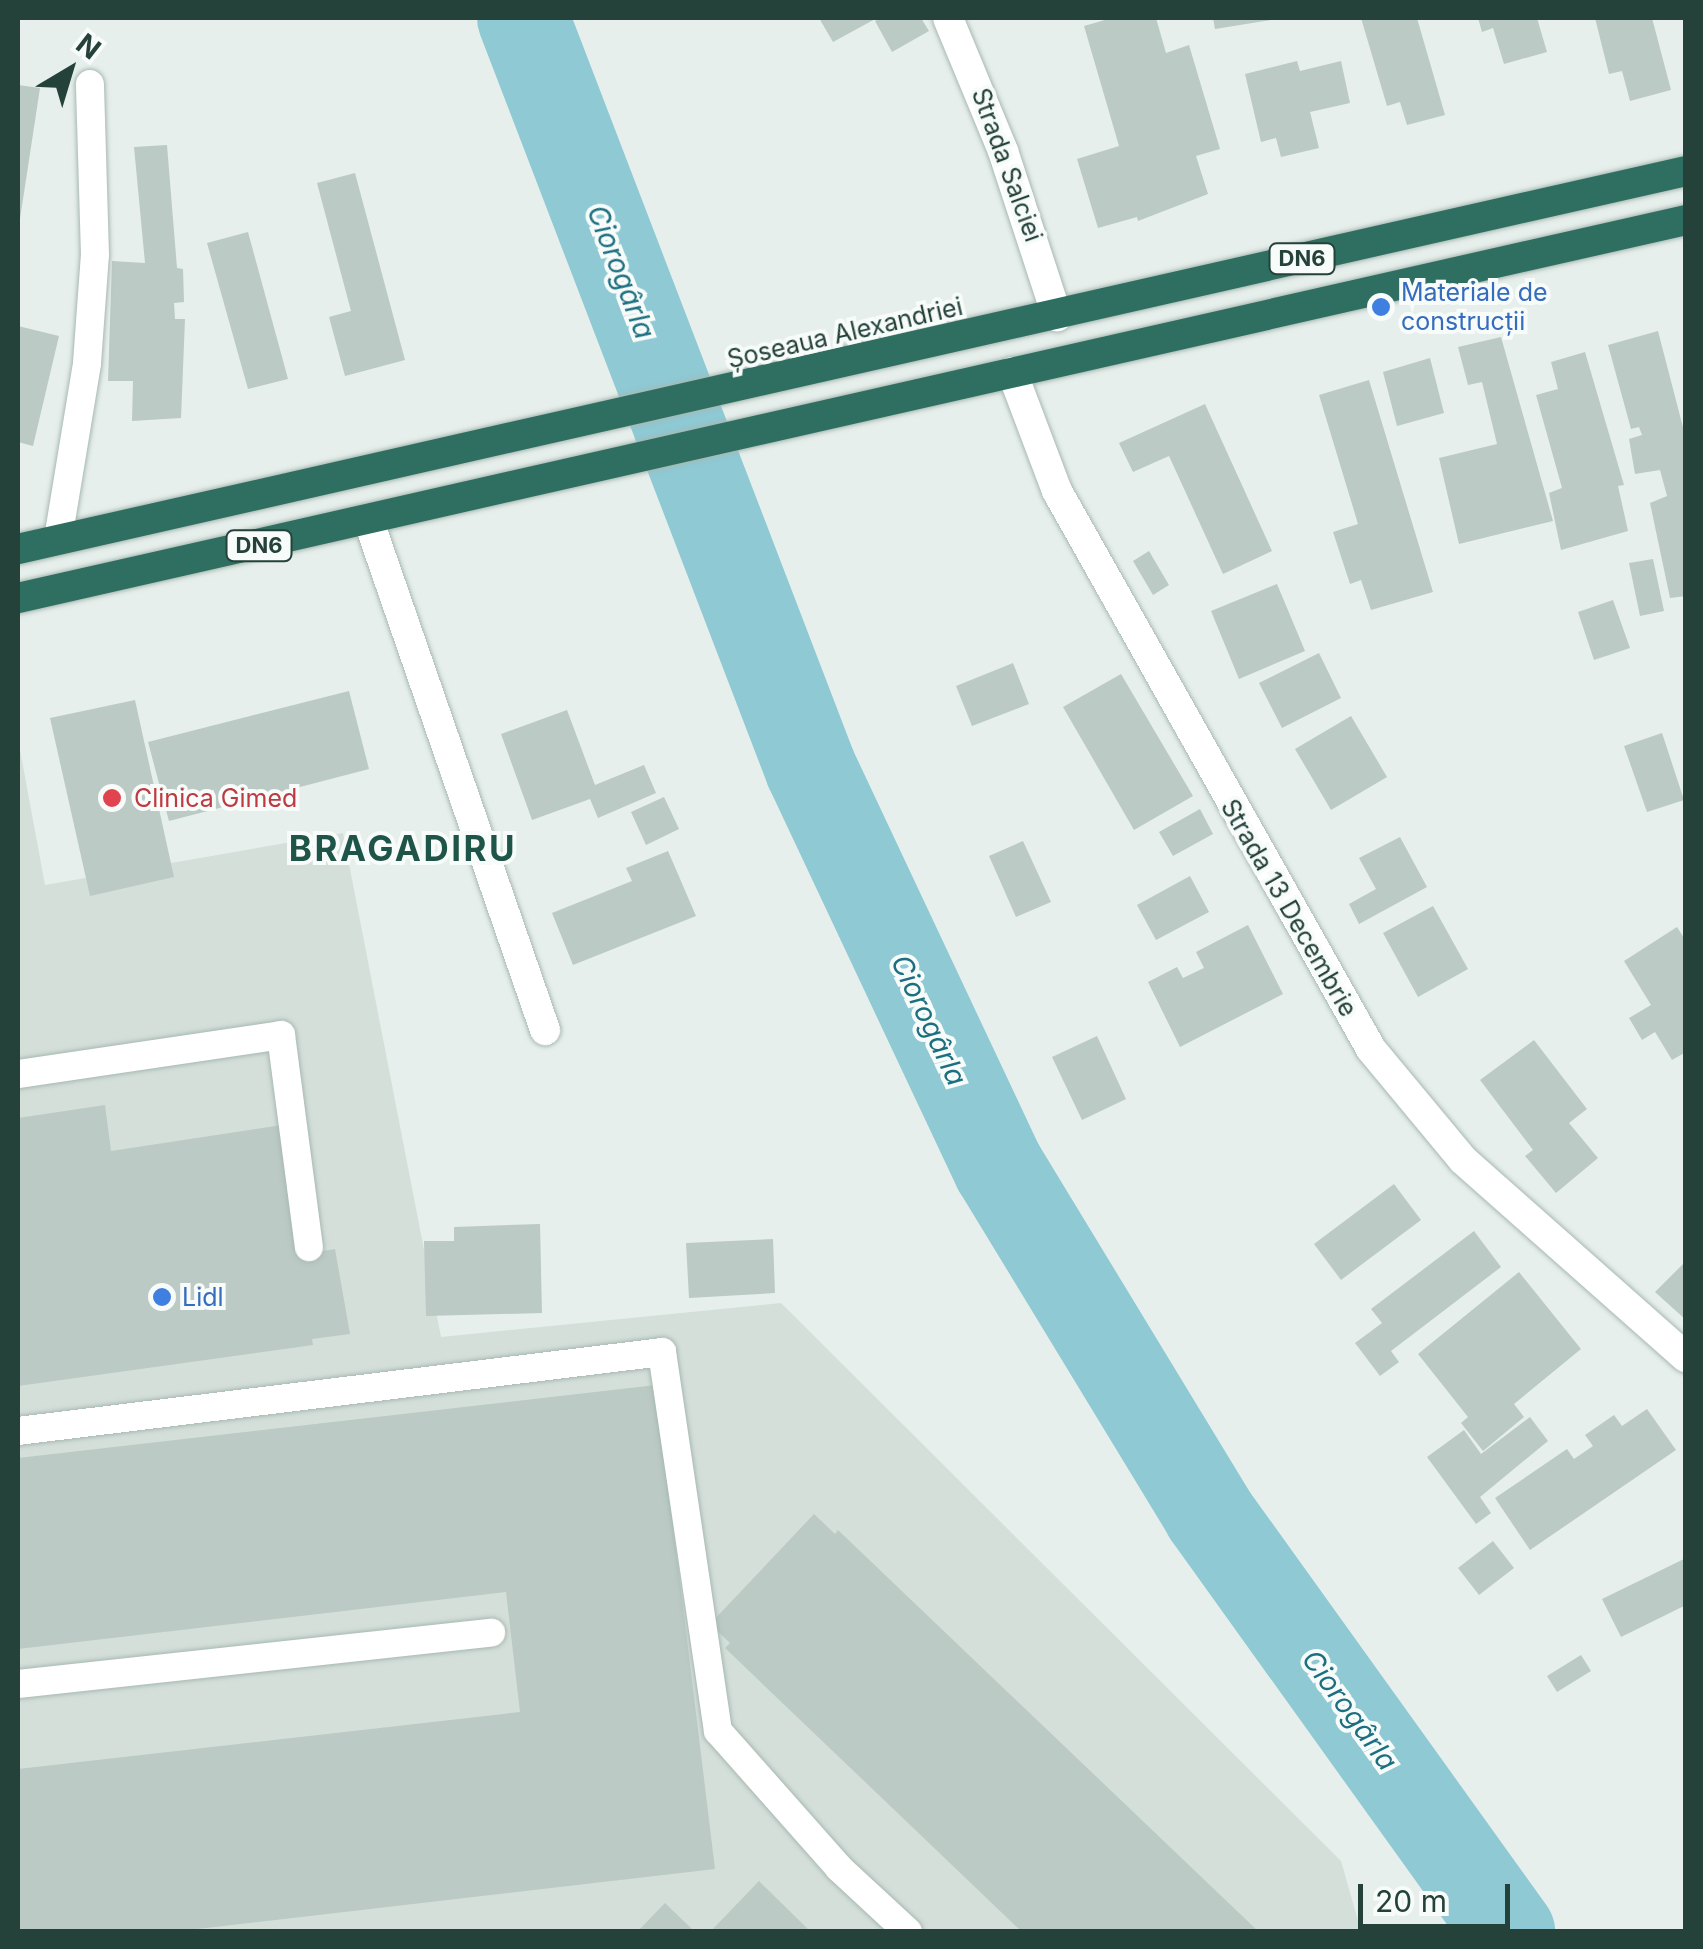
<!DOCTYPE html>
<html>
<head>
<meta charset="utf-8">
<style>
  body { margin:0 }
  #map { position:relative; width:1703px; height:1949px; overflow:hidden; background:#e6efeb; font-family:Inter,sans-serif }
  div>[style] { position:absolute }
  .built>* { inset:0; background:#d4dfda }
  .river>* { height:92px; margin:-46px; padding:0 46px; transform-origin:46px; border-radius:46px; background:#8ec9d4 }
  .building>* { inset:0; background:#bbcac4 }
  .roads { filter:drop-shadow(0 0 2px #a8b8b2) drop-shadow(0 0 2px #a8b8b2) }
  .lane>* { height:28px; margin:-14px; padding:0 14px; transform-origin:14px; border-radius:14px; background:#fff }
  .street>* { height:30px; margin:-15px; padding:0 15px; transform-origin:15px; border-radius:15px; background:#fff }
  .highway>* { height:30px; margin:-15px; padding:0 15px; transform-origin:15px; border-radius:15px; background:#2f6f62 }
  .dots>* { width:28px; height:28px; translate:-50% -50%; box-sizing:border-box; border:5px solid #f7fbf9; border-radius:50% }
  span { translate:-50% -50%; white-space:nowrap; text-align:center; line-height:1.15; -webkit-text-stroke:8px #f7fbf9; paint-order:stroke }
  .shield-label span { padding:2px 8px; background:#f7fbf9; border:2px solid; border-radius:8px; -webkit-text-stroke-width:0 }
  .shield-label { font-size:22px; color:#24423a; font-weight:700 }
  .street-label { font-size:25px; color:#24423a }
  .shop-label { font-size:25px; color:#366cbe }
  .left { translate:0 -50%; text-align:left }
  .health-label { font-size:25px; color:#be3a42 }
  .water-label { font-size:28px; color:#1c6f80; font-style:italic }
  .district-label { font-size:35px; color:#1f5548; font-weight:700; letter-spacing:2.5px }
  .frame { position:absolute; inset:0; border:20px solid #24423a; pointer-events:none }
  .north { position:absolute; left:20px; top:20px; width:100px; height:100px; -webkit-text-stroke:8px #f7fbf9; paint-order:stroke; rotate:38deg; font-size:28px; font-weight:700; line-height:40px; text-align:center; color:#24423a }
  .north::after { content:''; display:block; margin:auto; width:35px; height:45px; background:#24423a; clip-path:polygon(50% 0,100% 100%,50% 72%,0 100%) }
  .scale { position:absolute; left:1358px; top:1884px; width:152px; height:45px; box-sizing:border-box; border:5px solid #24423a; border-top:0; padding-left:12px; font-size:30px; line-height:35px; white-space:nowrap; color:#24423a; -webkit-text-stroke:8px #f7fbf9; paint-order:stroke }
</style>
</head>
<body>
<div id="map">
  <div class="built">
    <div style="clip-path:polygon(18px 739px,45px 885px,343px 833px,441px 1337px,781px 1303px,1341px 1861px,1361px 1931px,18px 1931px)"></div>
  </div>
  <div class="river">
    <div style="left:523px;top:18px;width:804px;rotate:69.02deg"></div>
    <div style="left:811px;top:769px;width:441px;rotate:64.8deg"></div>
    <div style="left:999px;top:1168px;width:405px;rotate:58.7deg"></div>
    <div style="left:1209px;top:1514px;width:515px;rotate:54.33deg"></div>
  </div>
  <div class="building">
    <div style="clip-path:polygon(819px 18px,877px 18px,833px 42px)"></div>
    <div style="clip-path:polygon(882px 18px,921px 18px,929px 31px,892px 52px,875px 21px)"></div>
    <div style="clip-path:polygon(1112px 18px,1156px 18px,1166px 53px,1189px 45px,1220px 149px,1196px 156px,1208px 194px,1138px 221px,1137px 217px,1098px 228px,1077px 159px,1119px 146px,1084px 26px)"></div>
    <div style="clip-path:polygon(1213px 18px,1271px 18px,1271px 20px,1215px 29px)"></div>
    <div style="clip-path:polygon(1361px 18px,1417px 18px,1445px 115px,1407px 125px,1400px 102px,1387px 106px)"></div>
    <div style="clip-path:polygon(1478px 18px,1537px 18px,1547px 52px,1504px 64px,1493px 28px,1482px 32px)"></div>
    <div style="clip-path:polygon(1595px 18px,1652px 18px,1671px 90px,1630px 101px,1622px 71px,1609px 74px)"></div>
    <div style="clip-path:polygon(1297px 61px,1300px 71px,1341px 61px,1350px 103px,1310px 112px,1319px 148px,1281px 157px,1276px 138px,1261px 142px,1245px 74px)"></div>
    <div style="clip-path:polygon(18px 85px,40px 88px,20px 219px,18px 219px)"></div>
    <div style="clip-path:polygon(167px 145px,177px 268px,183px 269px,184px 302px,174px 303px,175px 319px,185px 319px,181px 418px,132px 421px,133px 381px,108px 381px,112px 261px,145px 263px,134px 147px)"></div>
    <div style="clip-path:polygon(355px 173px,405px 360px,345px 376px,329px 317px,351px 311px,317px 183px)"></div>
    <div style="clip-path:polygon(248px 232px,288px 379px,248px 389px,207px 243px)"></div>
    <div style="clip-path:polygon(18px 326px,59px 336px,33px 446px,18px 442px)"></div>
    <div style="clip-path:polygon(1658px 331px,1686px 439px,1686px 596px,1670px 598px,1650px 503px,1667px 496px,1660px 470px,1635px 474px,1629px 439px,1642px 435px,1639px 427px,1631px 429px,1608px 345px)"></div>
    <div style="clip-path:polygon(1501px 337px,1553px 521px,1459px 544px,1439px 458px,1497px 444px,1482px 382px,1468px 385px,1458px 347px)"></div>
    <div style="clip-path:polygon(1585px 352px,1624px 485px,1618px 486px,1628px 531px,1561px 550px,1549px 493px,1562px 488px,1536px 395px,1558px 389px,1551px 362px)"></div>
    <div style="clip-path:polygon(1430px 358px,1444px 413px,1397px 426px,1383px 372px)"></div>
    <div style="clip-path:polygon(1369px 380px,1433px 592px,1371px 610px,1361px 580px,1350px 584px,1333px 532px,1358px 524px,1319px 395px)"></div>
    <div style="clip-path:polygon(1205px 404px,1272px 551px,1223px 574px,1169px 456px,1133px 472px,1119px 443px)"></div>
    <div style="clip-path:polygon(1149px 551px,1169px 585px,1153px 595px,1133px 561px)"></div>
    <div style="clip-path:polygon(1653px 559px,1664px 611px,1640px 616px,1629px 563px)"></div>
    <div style="clip-path:polygon(1277px 584px,1305px 651px,1239px 679px,1211px 611px)"></div>
    <div style="clip-path:polygon(1613px 600px,1630px 648px,1594px 660px,1578px 612px)"></div>
    <div style="clip-path:polygon(1319px 653px,1341px 698px,1282px 728px,1259px 683px)"></div>
    <div style="clip-path:polygon(1013px 663px,1029px 704px,972px 726px,956px 686px)"></div>
    <div style="clip-path:polygon(1121px 674px,1193px 796px,1134px 830px,1063px 707px)"></div>
    <div style="clip-path:polygon(349px 691px,369px 769px,169px 821px,148px 742px)"></div>
    <div style="clip-path:polygon(135px 700px,174px 877px,90px 896px,50px 718px)"></div>
    <div style="clip-path:polygon(567px 710px,595px 785px,644px 765px,656px 793px,598px 818px,590px 799px,532px 820px,501px 734px)"></div>
    <div style="clip-path:polygon(1351px 716px,1387px 777px,1331px 810px,1295px 749px)"></div>
    <div style="clip-path:polygon(1662px 733px,1684px 800px,1647px 812px,1624px 746px)"></div>
    <div style="clip-path:polygon(664px 797px,679px 829px,646px 845px,631px 812px)"></div>
    <div style="clip-path:polygon(1200px 809px,1213px 834px,1173px 856px,1159px 832px)"></div>
    <div style="clip-path:polygon(1400px 837px,1427px 887px,1359px 924px,1349px 904px,1376px 889px,1359px 858px)"></div>
    <div style="clip-path:polygon(1023px 841px,1051px 902px,1016px 917px,989px 856px)"></div>
    <div style="clip-path:polygon(668px 851px,696px 916px,573px 965px,552px 913px,632px 881px,626px 868px)"></div>
    <div style="clip-path:polygon(1190px 876px,1209px 912px,1156px 940px,1137px 905px)"></div>
    <div style="clip-path:polygon(1433px 906px,1468px 969px,1418px 997px,1383px 933px)"></div>
    <div style="clip-path:polygon(1248px 925px,1283px 994px,1180px 1047px,1148px 982px,1177px 967px,1183px 978px,1204px 968px,1196px 952px)"></div>
    <div style="clip-path:polygon(1677px 927px,1686px 941px,1686px 1052px,1672px 1060px,1655px 1032px,1642px 1040px,1629px 1018px,1651px 1005px,1624px 961px)"></div>
    <div style="clip-path:polygon(1097px 1036px,1126px 1099px,1082px 1120px,1052px 1057px)"></div>
    <div style="clip-path:polygon(1534px 1040px,1587px 1109px,1569px 1123px,1598px 1158px,1556px 1193px,1525px 1156px,1533px 1150px,1480px 1080px)"></div>
    <div style="clip-path:polygon(105px 1105px,111px 1151px,282px 1125px,300px 1255px,335px 1249px,350px 1334px,312px 1339px,313px 1345px,18px 1386px,18px 1118px)"></div>
    <div style="clip-path:polygon(1394px 1184px,1421px 1220px,1341px 1280px,1314px 1244px)"></div>
    <div style="clip-path:polygon(540px 1224px,542px 1313px,426px 1316px,424px 1241px,454px 1241px,454px 1227px)"></div>
    <div style="clip-path:polygon(1474px 1231px,1501px 1267px,1391px 1351px,1399px 1362px,1380px 1376px,1355px 1343px,1382px 1323px,1371px 1309px)"></div>
    <div style="clip-path:polygon(773px 1239px,775px 1293px,689px 1298px,686px 1243px)"></div>
    <div style="clip-path:polygon(1686px 1261px,1686px 1320px,1655px 1292px)"></div>
    <div style="clip-path:polygon(1519px 1272px,1581px 1349px,1514px 1404px,1524px 1417px,1483px 1451px,1461px 1423px,1468px 1417px,1418px 1354px)"></div>
    <div style="clip-path:polygon(656px 1385px,715px 1869px,171px 1932px,18px 1932px,18px 1769px,520px 1712px,506px 1592px,18px 1649px,18px 1458px)"></div>
    <div style="clip-path:polygon(1647px 1409px,1676px 1450px,1530px 1550px,1495px 1498px,1567px 1449px,1574px 1459px,1593px 1446px,1585px 1435px,1614px 1415px,1622px 1426px)"></div>
    <div style="clip-path:polygon(1530px 1417px,1548px 1441px,1480px 1497px,1491px 1513px,1476px 1524px,1427px 1457px,1464px 1430px,1481px 1454px)"></div>
    <div style="clip-path:polygon(814px 1514px,835px 1534px,838px 1530px,1259px 1932px,1022px 1932px,725px 1648px,730px 1643px,710px 1624px)"></div>
    <div style="clip-path:polygon(1493px 1541px,1514px 1568px,1479px 1595px,1458px 1568px)"></div>
    <div style="clip-path:polygon(1686px 1558px,1686px 1605px,1621px 1637px,1602px 1599px)"></div>
    <div style="clip-path:polygon(1581px 1655px,1591px 1671px,1557px 1692px,1547px 1676px)"></div>
    <div style="clip-path:polygon(759px 1881px,811px 1932px,710px 1932px)"></div>
    <div style="clip-path:polygon(665px 1903px,695px 1932px,637px 1932px)"></div>
  </div>
  <div class="roads">
    <div class="lane">
      <div style="left:58px;top:539px;width:178px;rotate:-80.6deg"></div>
      <div style="left:87px;top:363px;width:108px;rotate:-85.8deg"></div>
      <div style="left:95px;top:255px;width:171px;rotate:-91.7deg"></div>
      <div style="left:18px;top:1074px;width:266px;rotate:-8.4deg"></div>
      <div style="left:281px;top:1035px;width:214px;rotate:82.5deg"></div>
      <div style="left:18px;top:1431px;width:649px;rotate:-6.99deg"></div>
      <div style="left:662px;top:1352px;width:383px;rotate:81.6deg"></div>
      <div style="left:718px;top:1731px;width:183px;rotate:48.5deg"></div>
      <div style="left:839px;top:1868px;width:94px;rotate:42.8deg"></div>
      <div style="left:18px;top:1684px;width:476px;rotate:-6.2deg"></div>
    </div>
    <div class="street">
      <div style="left:948px;top:18px;width:144px;rotate:67.5deg"></div>
      <div style="left:1003px;top:151px;width:174px;rotate:71.9deg"></div>
      <div style="left:1012px;top:372px;width:127px;rotate:69.3deg"></div>
      <div style="left:1057px;top:491px;width:640px;rotate:60.63deg"></div>
      <div style="left:1371px;top:1049px;width:144px;rotate:50.3deg"></div>
      <div style="left:1463px;top:1160px;width:298px;rotate:41.5deg"></div>
      <div style="left:368px;top:519px;width:541px;rotate:70.89deg"></div>
    </div>
    <div class="highway">
      <div style="left:18px;top:549px;width:1710px;rotate:-12.77deg"></div>
      <div style="left:18px;top:598px;width:1710px;rotate:-12.77deg"></div>
    </div>
  </div>
  <div class="dots">
    <div style="left:1381px;top:307px;background:#3f7fe0"></div>
    <div style="left:112px;top:798px;background:#e0444e"></div>
    <div style="left:162px;top:1297px;background:#3f7fe0"></div>
  </div>
  <div class="shield-label">
    <span style="left:1302px;top:259px">DN6</span>
    <span style="left:259px;top:546px">DN6</span>
  </div>
  <div class="street-label">
    <span style="left:1007px;top:165px;rotate:70deg">Strada Salciei</span>
    <span style="left:845px;top:333px;rotate:-13deg">Șoseaua Alexandriei</span>
    <span style="left:1289px;top:908px;rotate:60deg">Strada 13 Decembrie</span>
  </div>
  <div class="shop-label">
    <span class="left" style="left:1401px;top:307px">Materiale de<br>construcții</span>
    <span class="left" style="left:182px;top:1297px">Lidl</span>
  </div>
  <div class="health-label">
    <span class="left" style="left:134px;top:798px">Clinica Gimed</span>
  </div>
  <div class="water-label">
    <span style="left:621px;top:272px;rotate:69deg">Ciorogârla</span>
    <span style="left:929px;top:1020px;rotate:65deg">Ciorogârla</span>
    <span style="left:1350px;top:1710px;rotate:54deg">Ciorogârla</span>
  </div>
  <div class="district-label">
    <span style="left:403px;top:848px">BRAGADIRU</span>
  </div>
  <div class="frame"></div>
  <div class="north">N</div>
  <div class="scale">20 m</div>
</div>
</body>
</html>
